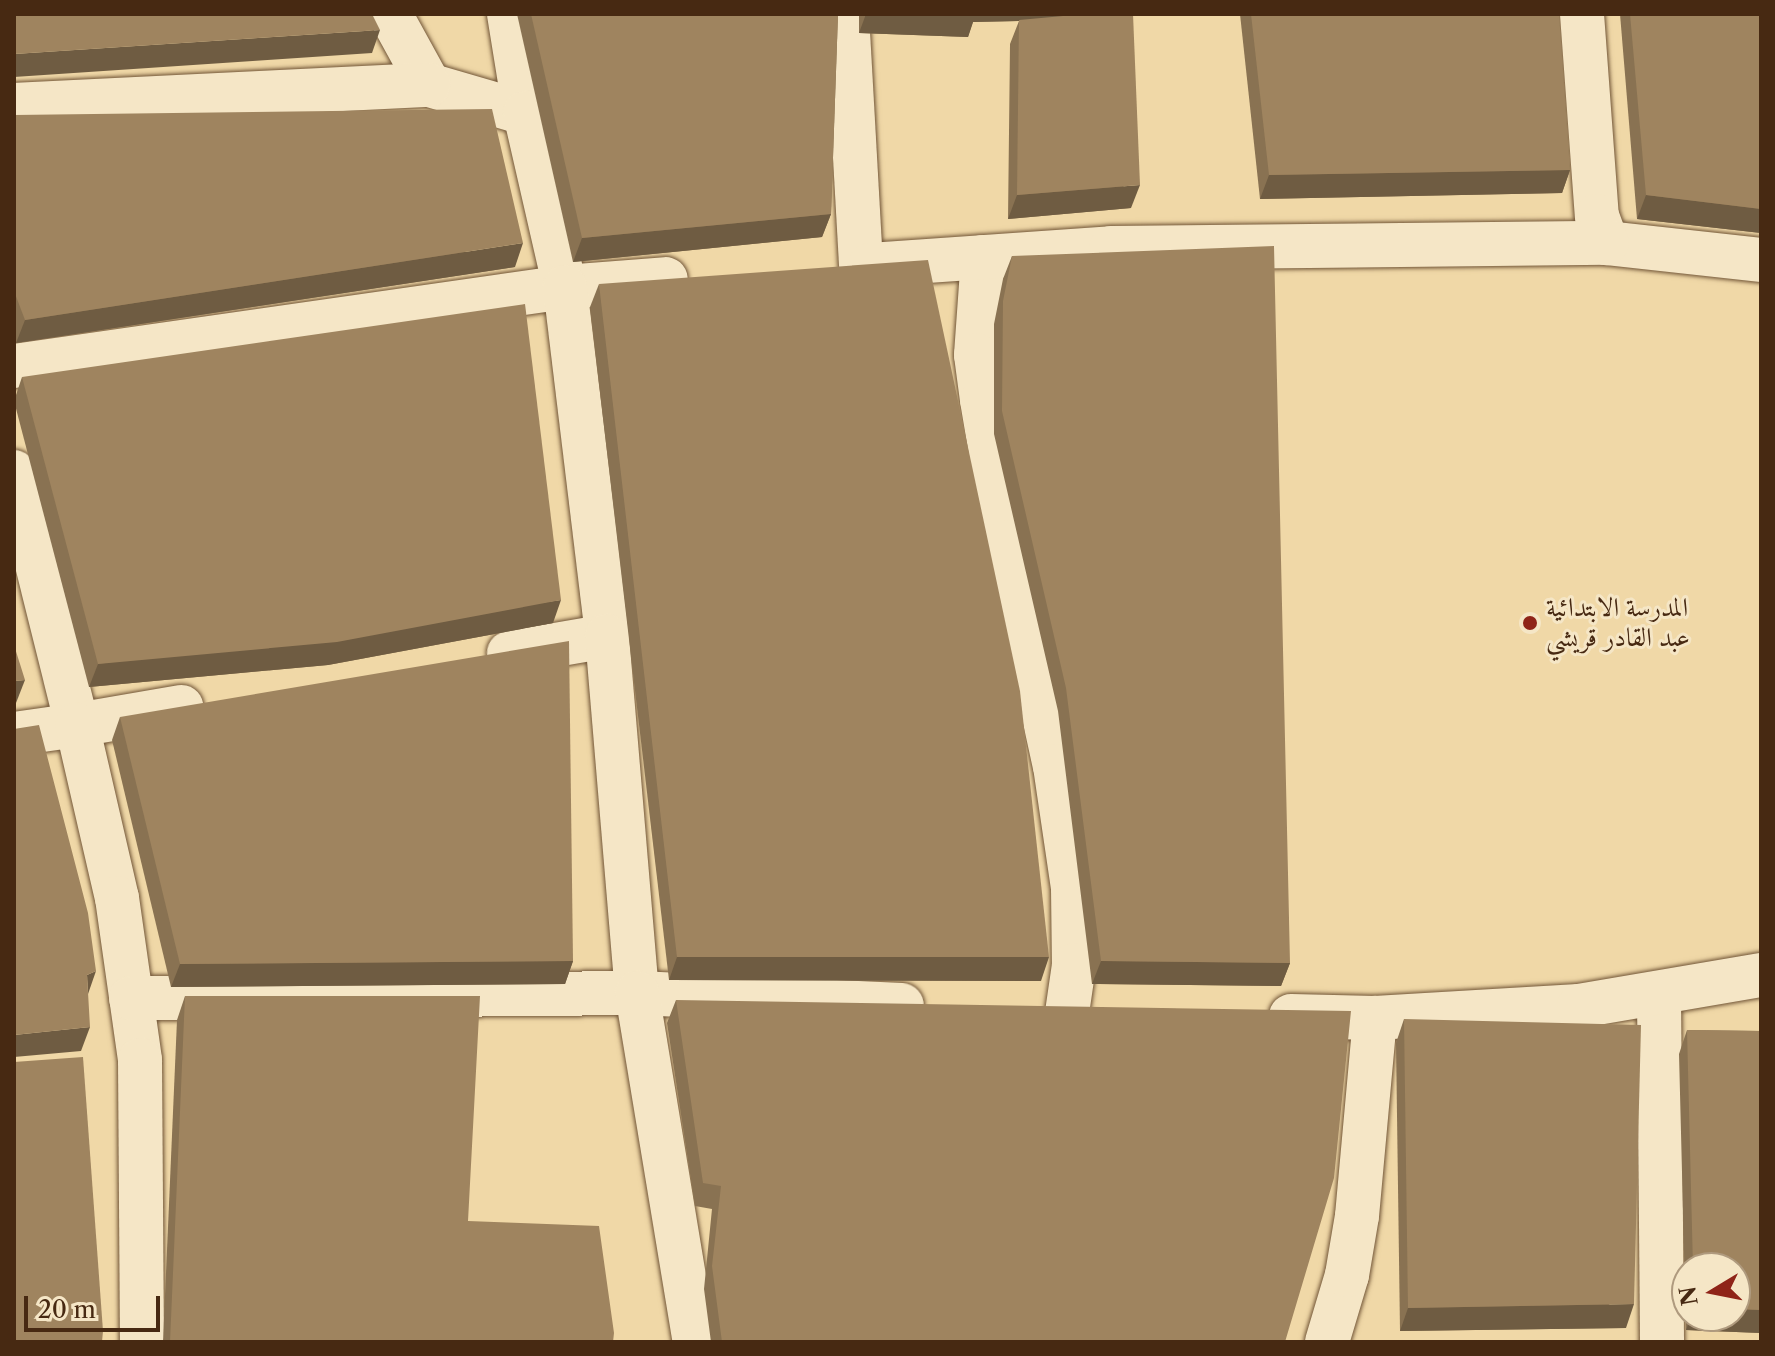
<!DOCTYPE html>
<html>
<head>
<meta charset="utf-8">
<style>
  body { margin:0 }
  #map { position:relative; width:1775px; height:1356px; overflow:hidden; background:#f0d8a7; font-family:"Libre Caslon Text",Amiri,serif }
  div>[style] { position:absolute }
  .roads { filter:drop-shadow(0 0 2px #715537) drop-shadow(0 0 2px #715537) }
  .street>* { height:44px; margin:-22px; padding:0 22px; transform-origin:22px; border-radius:22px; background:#f5e6c6 }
  .wall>* { inset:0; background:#897252 }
  .shaded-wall>* { inset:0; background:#6f5c42 }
  .building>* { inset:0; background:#9f845f }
  .dots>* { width:22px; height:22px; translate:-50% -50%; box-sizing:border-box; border:4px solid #f5e6c6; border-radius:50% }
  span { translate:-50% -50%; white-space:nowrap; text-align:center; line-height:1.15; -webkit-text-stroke:6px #f5e6c6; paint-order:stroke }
  .poi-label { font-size:26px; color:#472912 }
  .left { translate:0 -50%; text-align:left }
  .frame { position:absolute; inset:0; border:16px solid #472912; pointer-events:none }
  .north { position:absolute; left:1671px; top:1252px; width:80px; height:80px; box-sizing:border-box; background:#f5e6c6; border:2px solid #af9a7e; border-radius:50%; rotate:260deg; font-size:22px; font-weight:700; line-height:32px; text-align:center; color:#472912 }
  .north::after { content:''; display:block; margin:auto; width:28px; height:36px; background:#8f2418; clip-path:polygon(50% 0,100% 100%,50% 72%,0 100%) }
  .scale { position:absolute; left:24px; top:1296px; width:136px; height:36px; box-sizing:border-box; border:4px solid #472912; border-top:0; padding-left:10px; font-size:24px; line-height:28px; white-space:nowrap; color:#472912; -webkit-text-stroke:6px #f5e6c6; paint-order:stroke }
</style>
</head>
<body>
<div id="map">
  <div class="roads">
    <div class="street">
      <div style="left:390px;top:14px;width:81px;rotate:61.2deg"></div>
      <div style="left:429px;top:85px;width:100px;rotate:16.3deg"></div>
      <div style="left:509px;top:14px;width:100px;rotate:80.8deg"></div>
      <div style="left:525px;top:113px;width:179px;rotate:77.1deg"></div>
      <div style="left:565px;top:287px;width:101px;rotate:-4.5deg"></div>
      <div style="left:847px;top:14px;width:252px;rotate:86.8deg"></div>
      <div style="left:1582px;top:14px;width:203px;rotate:85.8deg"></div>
      <div style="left:1597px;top:216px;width:29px;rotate:70deg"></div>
      <div style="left:1607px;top:243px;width:155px;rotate:6.3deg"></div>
      <div style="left:14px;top:105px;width:415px;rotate:-2.8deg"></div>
      <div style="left:983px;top:257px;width:98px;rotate:94.1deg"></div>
      <div style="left:976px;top:355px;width:45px;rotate:82.4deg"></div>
      <div style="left:982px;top:400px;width:144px;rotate:80.4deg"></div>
      <div style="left:1006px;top:542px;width:229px;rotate:77.7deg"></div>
      <div style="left:1055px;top:766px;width:123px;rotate:81.6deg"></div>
      <div style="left:1073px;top:888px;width:77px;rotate:89.3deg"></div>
      <div style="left:1074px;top:965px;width:49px;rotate:98.3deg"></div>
      <div style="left:870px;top:265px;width:242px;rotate:-4deg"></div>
      <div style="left:1111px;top:248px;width:496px;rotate:-0.6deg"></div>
      <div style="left:14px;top:366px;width:557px;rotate:-8.16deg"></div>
      <div style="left:565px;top:287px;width:352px;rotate:83.1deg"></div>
      <div style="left:14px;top:472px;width:261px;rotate:76deg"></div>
      <div style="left:77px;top:725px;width:106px;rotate:-9.8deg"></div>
      <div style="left:509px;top:653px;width:99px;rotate:-9.8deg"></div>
      <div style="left:607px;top:636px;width:358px;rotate:85.2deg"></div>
      <div style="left:637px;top:993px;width:265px;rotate:2.6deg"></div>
      <div style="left:14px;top:734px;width:64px;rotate:-8.1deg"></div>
      <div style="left:77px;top:725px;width:178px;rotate:77deg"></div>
      <div style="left:117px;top:898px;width:164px;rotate:81.9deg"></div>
      <div style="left:140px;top:1060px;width:282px;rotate:89.6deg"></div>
      <div style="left:1659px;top:995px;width:347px;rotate:89.5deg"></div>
      <div style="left:131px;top:998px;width:506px;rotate:-0.57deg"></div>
      <div style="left:637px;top:993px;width:354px;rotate:80.6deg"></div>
      <div style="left:1291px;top:1016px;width:84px;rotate:1.4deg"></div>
      <div style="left:1375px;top:1018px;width:204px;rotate:-3.4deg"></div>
      <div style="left:1579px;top:1006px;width:185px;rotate:-9.7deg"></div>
      <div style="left:1327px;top:1342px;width:70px;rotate:-73.4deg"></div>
      <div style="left:1347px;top:1275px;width:60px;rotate:-80.4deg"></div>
      <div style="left:1357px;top:1216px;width:199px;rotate:-84.8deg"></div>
    </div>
  </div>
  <div class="wall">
    <div style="clip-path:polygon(517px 14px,838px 14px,831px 214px,822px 237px,573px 262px)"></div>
    <div style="clip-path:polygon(859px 14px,1066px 14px,1065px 16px,1131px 208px,1008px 219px,1010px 44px,1019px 21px,973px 22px,968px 37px,859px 33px)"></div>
    <div style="clip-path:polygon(1240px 14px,1559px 14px,1570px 170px,1562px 193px,1260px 199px)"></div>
    <div style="clip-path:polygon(1620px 14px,1761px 14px,1761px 233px,1637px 219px)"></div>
    <div style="clip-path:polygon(14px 115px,515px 267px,16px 343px,14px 336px)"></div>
    <div style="clip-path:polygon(1012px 256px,1290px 963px,1281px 986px,1092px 984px,1058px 711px,994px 434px,994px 324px,1003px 279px)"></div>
    <div style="clip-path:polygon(599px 284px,1041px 981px,669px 980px,590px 307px)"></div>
    <div style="clip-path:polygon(22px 377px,553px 623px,328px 665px,89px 687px,14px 401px)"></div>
    <div style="clip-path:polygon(120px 717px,573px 961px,565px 984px,171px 987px,112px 740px)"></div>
    <div style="clip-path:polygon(185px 996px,468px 1221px,613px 1342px,163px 1342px,177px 1020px)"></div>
    <div style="clip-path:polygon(676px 1000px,1285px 1342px,711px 1342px,704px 1289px,712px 1209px,695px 1206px,667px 1023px)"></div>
    <div style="clip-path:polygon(1404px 1019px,1626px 1328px,1400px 1331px,1396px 1043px)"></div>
    <div style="clip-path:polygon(evenodd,1687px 1030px,1761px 1031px,1761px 1333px,1686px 1330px,1679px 1054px,1687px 1030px,1687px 1268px,1735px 1268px,1735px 1316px,1687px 1316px,1687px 1268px)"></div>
  </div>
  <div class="shaded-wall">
    <div style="clip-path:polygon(866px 14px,1066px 14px,1064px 20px,973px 22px,968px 37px,859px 33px)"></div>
    <div style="clip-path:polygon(380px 30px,372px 53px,14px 77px,14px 54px)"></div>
    <div style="clip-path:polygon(1570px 170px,1562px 193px,1260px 199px,1269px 175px)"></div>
    <div style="clip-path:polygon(1140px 185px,1131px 208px,1008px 219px,1017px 195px)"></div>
    <div style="clip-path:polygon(1646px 195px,1761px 209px,1761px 233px,1637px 219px)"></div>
    <div style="clip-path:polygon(831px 214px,822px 237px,573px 262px,582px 238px)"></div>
    <div style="clip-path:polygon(523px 243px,515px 267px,16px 343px,25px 320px)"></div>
    <div style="clip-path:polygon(561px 600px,553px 623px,328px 665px,89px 687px,98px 664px)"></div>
    <div style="clip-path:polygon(25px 680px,16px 703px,14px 703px,14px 681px)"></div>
    <div style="clip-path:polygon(677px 957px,1049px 957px,1041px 981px,669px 980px)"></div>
    <div style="clip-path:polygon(573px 961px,565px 984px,171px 987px,180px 964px)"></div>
    <div style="clip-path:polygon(1101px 961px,1290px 963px,1281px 986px,1092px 984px)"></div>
    <div style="clip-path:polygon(96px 971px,88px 994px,87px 975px)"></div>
    <div style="clip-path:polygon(90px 1027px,81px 1051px,14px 1057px,14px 1035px)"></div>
    <div style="clip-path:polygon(1634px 1304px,1626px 1328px,1400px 1331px,1408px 1308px)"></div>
    <div style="clip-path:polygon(1735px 1309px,1761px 1310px,1761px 1333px,1686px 1330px,1691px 1316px,1735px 1316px)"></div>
  </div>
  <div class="building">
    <div style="clip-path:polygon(14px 14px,372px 14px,380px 30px,14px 54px)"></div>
    <div style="clip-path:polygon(531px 14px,838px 14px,831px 214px,582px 238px)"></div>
    <div style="clip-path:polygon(1085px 14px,1133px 14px,1140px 185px,1017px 195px,1019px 20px)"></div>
    <div style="clip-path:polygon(1251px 14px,1559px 14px,1570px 170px,1269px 175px)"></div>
    <div style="clip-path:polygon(1630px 14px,1761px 14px,1761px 209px,1646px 195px)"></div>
    <div style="clip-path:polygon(492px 109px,523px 243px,25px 320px,14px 291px,14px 115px)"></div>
    <div style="clip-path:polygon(1274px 246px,1290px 963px,1101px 961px,1066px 688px,1002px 411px,1003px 301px,1012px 256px)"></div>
    <div style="clip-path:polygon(928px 260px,1020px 691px,1049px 957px,677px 957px,599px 284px)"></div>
    <div style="clip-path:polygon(525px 304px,561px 600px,337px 642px,98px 664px,22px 377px)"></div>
    <div style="clip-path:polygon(569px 641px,573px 961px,180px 964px,120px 717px)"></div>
    <div style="clip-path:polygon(14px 645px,25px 680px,14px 681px)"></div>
    <div style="clip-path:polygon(39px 725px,88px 913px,96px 971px,87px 975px,90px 1027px,14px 1035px,14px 729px)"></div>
    <div style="clip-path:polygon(185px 996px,480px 996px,468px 1221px,599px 1226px,614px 1333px,613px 1342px,170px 1342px)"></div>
    <div style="clip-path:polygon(676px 1000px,1351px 1011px,1334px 1178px,1285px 1342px,722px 1342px,712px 1266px,721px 1186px,703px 1183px)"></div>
    <div style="clip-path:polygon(1404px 1019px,1641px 1025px,1634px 1304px,1408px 1308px)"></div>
    <div style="clip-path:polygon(1687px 1030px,1761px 1031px,1761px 1310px,1735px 1309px,1735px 1268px,1693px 1268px)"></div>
    <div style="clip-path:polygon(83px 1057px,103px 1331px,102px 1342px,14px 1342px,14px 1062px)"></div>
  </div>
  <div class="dots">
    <div style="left:1530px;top:623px;background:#8f2418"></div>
  </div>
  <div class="poi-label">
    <span class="left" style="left:1546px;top:623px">المدرسة الابتدائية<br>عبد القادر قريشي</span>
  </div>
  <div class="frame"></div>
  <div class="north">N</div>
  <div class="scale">20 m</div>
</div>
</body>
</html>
